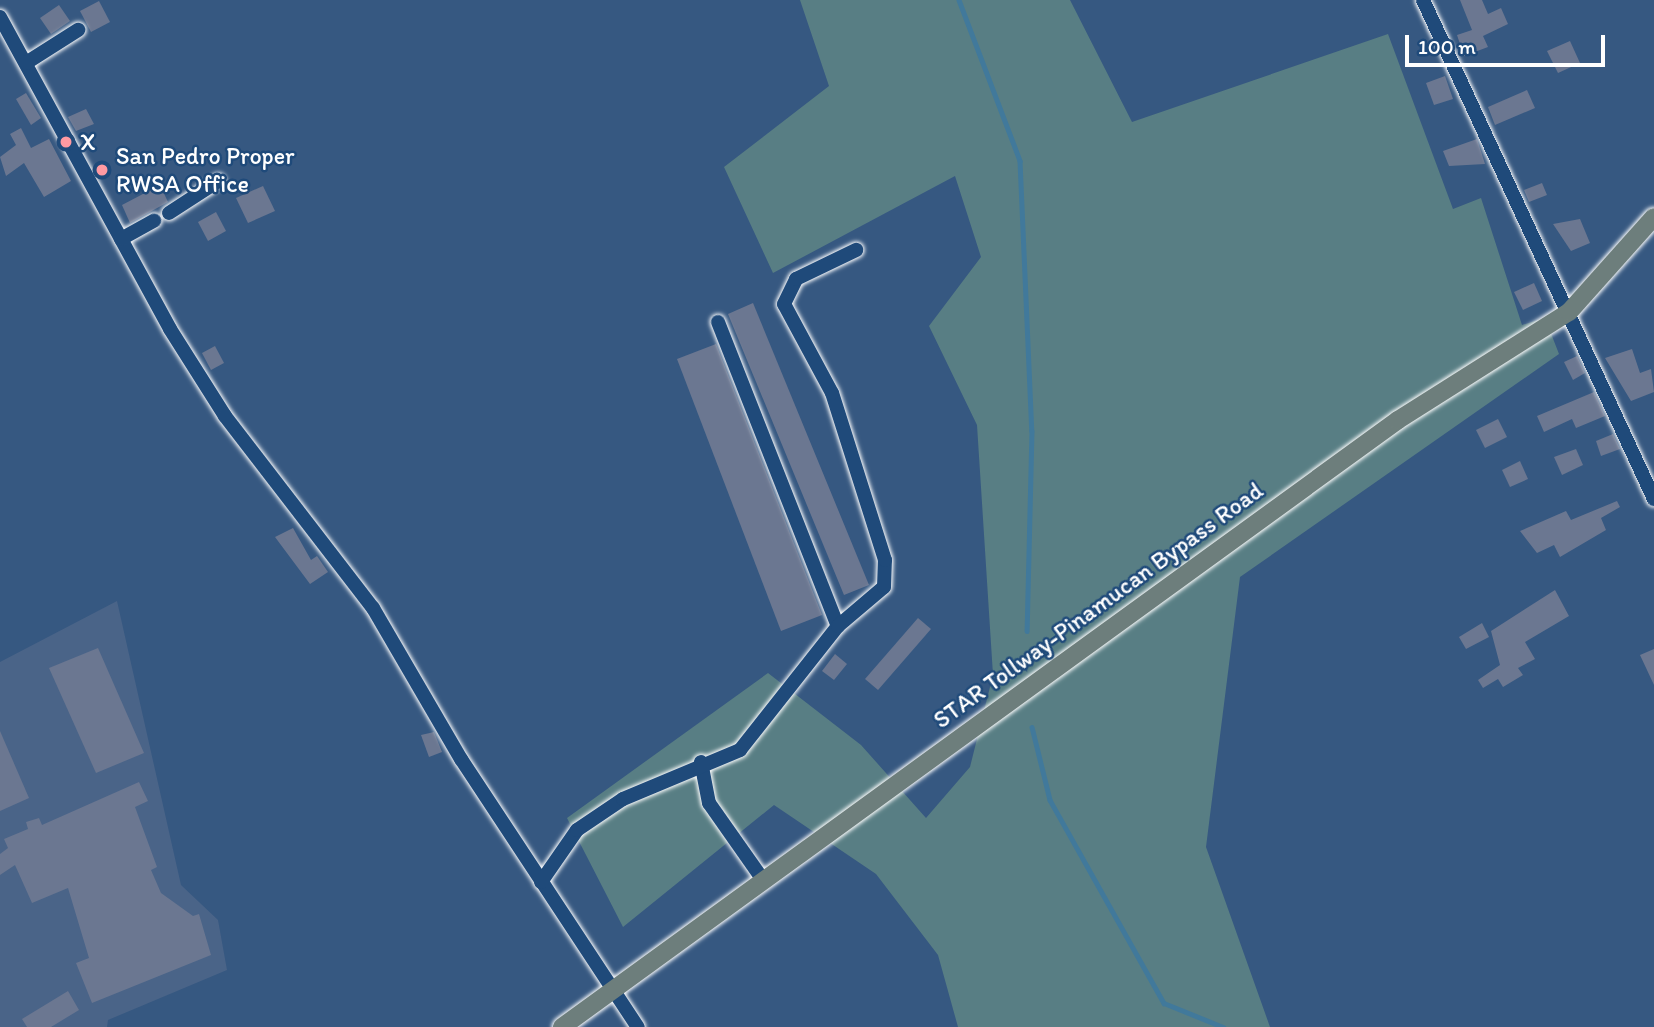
<!DOCTYPE html>
<html>
<head>
<meta charset="utf-8">
<style>
  body { margin:0 }
  #map { position:relative; width:1654px; height:1027px; overflow:hidden; background:#365881; font-family:Itim,sans-serif }
  div>[style] { position:absolute }
  .built>* { inset:0; background:#4a6488 }
  .green>* { inset:0; background:#587e84 }
  .stream>* { height:4.5px; margin:-2.25px; padding:0 2.25px; transform-origin:2.25px; border-radius:2.25px; background:#41799b }
  .building>* { inset:0; background:#6b7791 }
  .roads { filter:drop-shadow(0 0 2px #fff) drop-shadow(0 0 2px #fff) }
  .minor>* { height:14px; margin:-7px; padding:0 7px; transform-origin:7px; border-radius:7px; background:#1f4a7a }
  .major>* { height:18px; margin:-9px; padding:0 9px; transform-origin:9px; border-radius:9px; background:#6d7e7c }
  .dots>* { width:19px; height:19px; translate:-50% -50%; box-sizing:border-box; border:4px solid #1f4a7a; border-radius:50% }
  span { translate:-50% -50%; white-space:nowrap; text-align:center; line-height:1.15; -webkit-text-stroke:5px #1f4a7a; paint-order:stroke }
  .poi-label { font-size:24px; color:#fff }
  .left { translate:0 -50%; text-align:left }
  .street-label { font-size:24px; color:#fff }
  .scale { position:absolute; left:1405px; top:35px; width:200px; height:32px; box-sizing:border-box; border:4px solid #fff; border-top:0; padding-left:9px; font-size:21px; line-height:24px; white-space:nowrap; color:#fff; -webkit-text-stroke:5px #1f4a7a; paint-order:stroke }
</style>
</head>
<body>
<div id="map">
  <div class="built">
    <div style="clip-path:polygon(117px 601px,181px 885px,218px 920px,227px 970px,108px 1020px,107px 1027px,0 1027px,0 662px)"></div>
  </div>
  <div class="green">
    <div style="clip-path:polygon(800px 0,1070px 0,1132px 122px,1388px 34px,1453px 209px,1481px 198px,1522px 325px,1545px 318px,1559px 354px,1240px 577px,1206px 847px,1270px 1027px,958px 1027px,938px 955px,876px 874px,774px 805px,623px 927px,567px 818px,768px 673px,861px 745px,926px 818px,970px 767px,993px 675px,977px 425px,929px 326px,981px 257px,955px 176px,773px 273px,724px 167px,829px 86px)"></div>
  </div>
  <div class="stream">
    <div style="left:959px;top:0;width:172px;rotate:69.2deg"></div>
    <div style="left:1020px;top:161px;width:270px;rotate:87.5deg"></div>
    <div style="left:1032px;top:431px;width:200px;rotate:91.4deg"></div>
    <div style="left:1032px;top:727px;width:75px;rotate:76.1deg"></div>
    <div style="left:1050px;top:800px;width:233px;rotate:60.7deg"></div>
    <div style="left:1164px;top:1003px;width:64px;rotate:22.1deg"></div>
  </div>
  <div class="building">
    <div style="clip-path:polygon(1460px 0,1482px 0,1488px 14px,1501px 8px,1508px 24px,1483px 36px,1488px 47px,1464px 56px,1457px 35px,1472px 30px)"></div>
    <div style="clip-path:polygon(99px 1px,110px 22px,91px 32px,80px 11px)"></div>
    <div style="clip-path:polygon(59px 5px,70px 21px,51px 34px,40px 18px)"></div>
    <div style="clip-path:polygon(1570px 41px,1580px 63px,1558px 73px,1547px 51px)"></div>
    <div style="clip-path:polygon(1445px 76px,1453px 99px,1434px 105px,1426px 83px)"></div>
    <div style="clip-path:polygon(1527px 90px,1535px 108px,1495px 125px,1488px 107px)"></div>
    <div style="clip-path:polygon(26px 93px,41px 118px,31px 125px,16px 99px)"></div>
    <div style="clip-path:polygon(86px 109px,94px 124px,76px 131px,68px 117px)"></div>
    <div style="clip-path:polygon(21px 128px,31px 148px,49px 139px,71px 181px,44px 197px,24px 163px,6px 176px,0 157px,16px 145px,10px 134px)"></div>
    <div style="clip-path:polygon(1477px 139px,1485px 164px,1449px 166px,1443px 151px)"></div>
    <div style="clip-path:polygon(1542px 183px,1547px 195px,1529px 202px,1524px 190px)"></div>
    <div style="clip-path:polygon(160px 185px,168px 202px,130px 223px,122px 205px)"></div>
    <div style="clip-path:polygon(263px 186px,275px 211px,248px 223px,236px 198px)"></div>
    <div style="clip-path:polygon(216px 212px,226px 231px,208px 241px,198px 222px)"></div>
    <div style="clip-path:polygon(1580px 219px,1590px 243px,1571px 251px,1553px 224px)"></div>
    <div style="clip-path:polygon(1534px 283px,1542px 301px,1523px 310px,1514px 292px)"></div>
    <div style="clip-path:polygon(753px 303px,869px 585px,844px 595px,728px 314px)"></div>
    <div style="clip-path:polygon(716px 344px,822px 615px,781px 631px,677px 359px)"></div>
    <div style="clip-path:polygon(215px 346px,224px 363px,211px 370px,202px 353px)"></div>
    <div style="clip-path:polygon(1632px 349px,1640px 373px,1651px 369px,1654px 392px,1631px 401px,1605px 358px)"></div>
    <div style="clip-path:polygon(1577px 356px,1585px 373px,1573px 380px,1564px 362px)"></div>
    <div style="clip-path:polygon(1594px 392px,1605px 416px,1576px 428px,1572px 419px,1544px 432px,1537px 416px)"></div>
    <div style="clip-path:polygon(1498px 419px,1507px 437px,1485px 448px,1476px 430px)"></div>
    <div style="clip-path:polygon(1613px 434px,1620px 449px,1601px 456px,1596px 441px)"></div>
    <div style="clip-path:polygon(1576px 449px,1583px 465px,1562px 475px,1554px 457px)"></div>
    <div style="clip-path:polygon(1520px 461px,1528px 479px,1510px 487px,1502px 470px)"></div>
    <div style="clip-path:polygon(1617px 501px,1620px 507px,1601px 518px,1606px 530px,1560px 557px,1554px 545px,1537px 553px,1520px 531px,1566px 511px,1571px 520px)"></div>
    <div style="clip-path:polygon(293px 528px,311px 560px,317px 556px,328px 572px,310px 584px,275px 537px)"></div>
    <div style="clip-path:polygon(1555px 590px,1569px 616px,1525px 642px,1535px 659px,1518px 668px,1523px 675px,1503px 687px,1498px 679px,1483px 688px,1478px 680px,1500px 665px,1491px 631px)"></div>
    <div style="clip-path:polygon(918px 618px,931px 629px,878px 690px,865px 679px)"></div>
    <div style="clip-path:polygon(1482px 623px,1489px 637px,1466px 649px,1459px 637px)"></div>
    <div style="clip-path:polygon(98px 648px,144px 753px,96px 773px,49px 668px)"></div>
    <div style="clip-path:polygon(1654px 649px,1654px 685px,1640px 655px)"></div>
    <div style="clip-path:polygon(835px 654px,847px 664px,834px 680px,822px 671px)"></div>
    <div style="clip-path:polygon(0 731px,29px 798px,0 811px)"></div>
    <div style="clip-path:polygon(434px 732px,442px 752px,429px 757px,421px 735px)"></div>
    <div style="clip-path:polygon(139px 782px,148px 801px,135px 807px,157px 867px,151px 870px,161px 893px,193px 916px,199px 914px,211px 955px,92px 1003px,76px 963px,89px 958px,68px 888px,32px 903px,15px 865px,0 875px,0 854px,8px 848px,4px 839px,28px 829px,26px 822px,39px 818px,42px 825px)"></div>
    <div style="clip-path:polygon(68px 991px,79px 1010px,51px 1027px,27px 1027px,22px 1019px)"></div>
  </div>
  <div class="roads">
    <div class="minor">
      <div style="left:1423px;top:0;width:550px;rotate:65.16deg"></div>
      <div style="left:0;top:17px;width:355px;rotate:61.4deg"></div>
      <div style="left:170px;top:329px;width:103px;rotate:57.7deg"></div>
      <div style="left:225px;top:416px;width:242px;rotate:52.4deg"></div>
      <div style="left:373px;top:608px;width:175px;rotate:59.8deg"></div>
      <div style="left:461px;top:759px;width:321px;rotate:56.6deg"></div>
      <div style="left:26px;top:63px;width:62px;rotate:-32.4deg"></div>
      <div style="left:169px;top:213px;width:59px;rotate:-33.1deg"></div>
      <div style="left:121px;top:239px;width:38px;rotate:-29deg"></div>
      <div style="left:718px;top:322px;width:327px;rotate:68.5deg"></div>
      <div style="left:701px;top:762px;width:42px;rotate:79deg"></div>
      <div style="left:709px;top:803px;width:90px;rotate:54.9deg"></div>
      <div style="left:541px;top:882px;width:63px;rotate:-55.3deg"></div>
      <div style="left:577px;top:830px;width:55px;rotate:-34deg"></div>
      <div style="left:623px;top:799px;width:127px;rotate:-22.7deg"></div>
      <div style="left:740px;top:750px;width:158px;rotate:-51.7deg"></div>
      <div style="left:838px;top:626px;width:60px;rotate:-40.3deg"></div>
      <div style="left:884px;top:587px;width:27px;rotate:-88deg"></div>
      <div style="left:885px;top:560px;width:175px;rotate:-107.6deg"></div>
      <div style="left:832px;top:393px;width:101px;rotate:-118.3deg"></div>
      <div style="left:784px;top:304px;width:28px;rotate:-64deg"></div>
      <div style="left:796px;top:279px;width:67px;rotate:-25.8deg"></div>
    </div>
    <div class="major">
      <div style="left:562px;top:1027px;width:1033px;rotate:-35.98deg"></div>
      <div style="left:1398px;top:420px;width:202px;rotate:-32.3deg"></div>
      <div style="left:1569px;top:312px;width:127px;rotate:-48.2deg"></div>
    </div>
  </div>
  <div class="dots">
    <div style="left:66px;top:142px;background:#ff9aa2"></div>
    <div style="left:102px;top:170px;background:#ff9aa2"></div>
  </div>
  <div class="poi-label">
    <span class="left" style="left:80px;top:142px">X</span>
    <span class="left" style="left:116px;top:170px">San Pedro Proper<br>RWSA Office</span>
  </div>
  <div class="street-label">
    <span style="left:1098px;top:605px;rotate:-36deg">STAR Tollway-Pinamucan Bypass Road</span>
  </div>
  <div class="scale">100 m</div>
</div>
</body>
</html>
